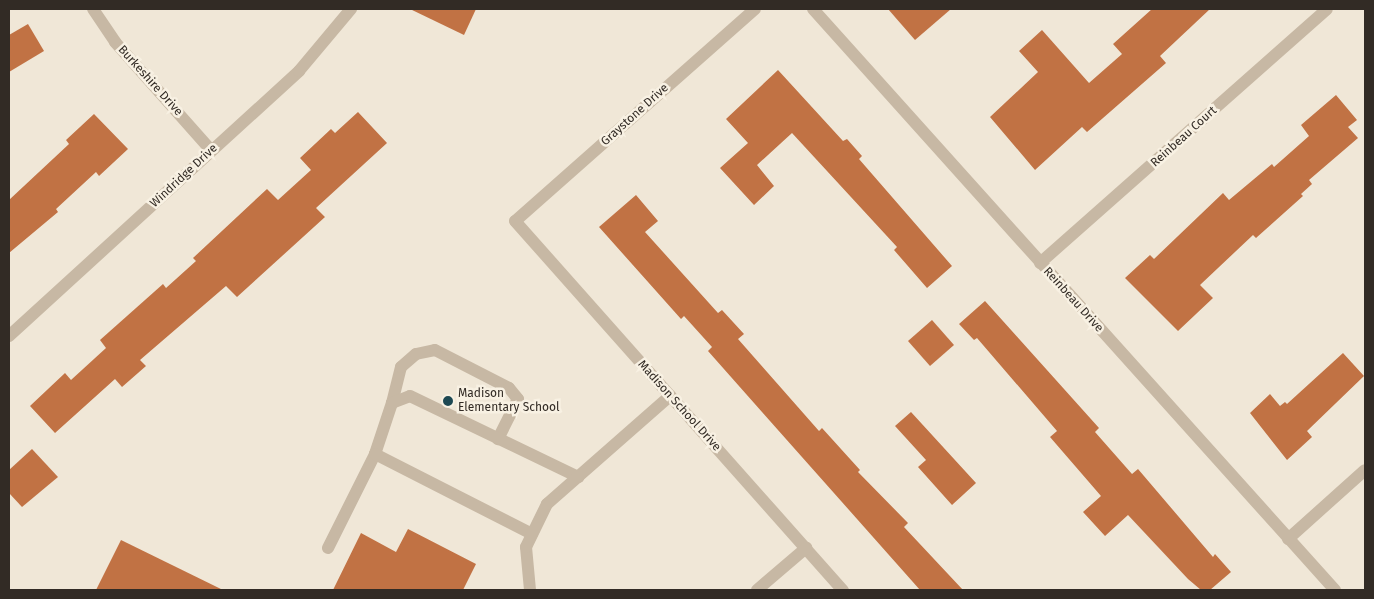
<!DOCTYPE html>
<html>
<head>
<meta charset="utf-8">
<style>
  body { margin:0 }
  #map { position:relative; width:1374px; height:599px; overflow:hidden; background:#f0e7d7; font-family:"Fira Sans",sans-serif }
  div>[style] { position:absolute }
  .building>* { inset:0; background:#c17244 }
  .minor>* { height:12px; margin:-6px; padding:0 6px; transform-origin:6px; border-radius:6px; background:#c7b8a4 }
  .dots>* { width:14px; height:14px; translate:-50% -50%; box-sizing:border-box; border:2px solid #f8f1e3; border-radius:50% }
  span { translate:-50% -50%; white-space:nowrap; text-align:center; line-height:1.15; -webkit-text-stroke:5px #f8f1e3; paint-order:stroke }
  .street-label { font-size:12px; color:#322b25 }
  .poi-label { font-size:12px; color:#322b25 }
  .left { translate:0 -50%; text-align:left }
  .frame { position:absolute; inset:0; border:10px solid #322b25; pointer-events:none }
</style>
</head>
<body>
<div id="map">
  <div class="building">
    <div style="clip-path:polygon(410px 9px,476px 9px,464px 35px)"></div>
    <div style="clip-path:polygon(888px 9px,951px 9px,915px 40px)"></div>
    <div style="clip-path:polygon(1152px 9px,1210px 9px,1160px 56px,1166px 63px,1087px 132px,1082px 127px,1035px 170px,990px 117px,1038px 72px,1019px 51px,1042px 30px,1089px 83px,1122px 54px,1113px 44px)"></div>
    <div style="clip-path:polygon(28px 24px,44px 51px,9px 72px,9px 35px)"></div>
    <div style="clip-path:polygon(778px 70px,843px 141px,847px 139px,862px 156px,859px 159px,952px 266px,927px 288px,894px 250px,897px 247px,792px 133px,757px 165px,774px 186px,754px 205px,720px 168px,748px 143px,726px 119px)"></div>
    <div style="clip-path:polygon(1336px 95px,1357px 120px,1348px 127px,1358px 138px,1309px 180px,1312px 184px,1301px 194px,1303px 196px,1256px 238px,1253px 235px,1200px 285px,1213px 298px,1178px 331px,1125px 278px,1150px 255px,1154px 259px,1223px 193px,1229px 200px,1272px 164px,1274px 167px,1309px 136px,1301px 125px)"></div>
    <div style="clip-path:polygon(358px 112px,387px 143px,316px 208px,325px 217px,237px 297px,226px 286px,140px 360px,146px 366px,122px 387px,115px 379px,55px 433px,30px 406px,65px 373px,71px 380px,106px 348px,100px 340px,163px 284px,166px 288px,196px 261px,193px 258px,267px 189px,278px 200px,311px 170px,300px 158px,331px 129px,335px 133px)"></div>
    <div style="clip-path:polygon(94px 114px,128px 149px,99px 176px,96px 172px,56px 209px,58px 212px,9px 253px,9px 200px,69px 144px,66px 140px)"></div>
    <div style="clip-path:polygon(636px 195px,658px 221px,645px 232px,718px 313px,722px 310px,744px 334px,738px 339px,819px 431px,822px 428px,860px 470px,858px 472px,908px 523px,904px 527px,963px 590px,920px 590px,708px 351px,712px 347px,684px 316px,681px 319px,599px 227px)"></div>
    <div style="clip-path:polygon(985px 301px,1099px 428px,1095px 432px,1132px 474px,1138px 469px,1213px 557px,1215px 554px,1231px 572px,1210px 590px,1201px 590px,1188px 579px,1128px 515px,1105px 536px,1083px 512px,1101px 496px,1050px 437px,1057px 431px,977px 338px,974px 340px,959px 324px)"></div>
    <div style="clip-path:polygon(932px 320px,954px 345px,930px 366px,908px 341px)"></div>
    <div style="clip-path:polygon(1343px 353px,1364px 376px,1307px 431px,1312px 437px,1287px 460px,1250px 413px,1270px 394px,1280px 406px,1285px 402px,1287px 404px)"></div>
    <div style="clip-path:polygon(911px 412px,976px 483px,952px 505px,918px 467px,926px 460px,895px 426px)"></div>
    <div style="clip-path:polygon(32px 449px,58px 477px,22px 507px,9px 493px,9px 470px)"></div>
    <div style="clip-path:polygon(408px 529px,476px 564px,463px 590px,333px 590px,361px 533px,396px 552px)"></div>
    <div style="clip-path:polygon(121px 540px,223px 590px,96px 590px)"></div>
  </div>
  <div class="minor">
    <div style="left:93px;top:9px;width:40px;rotate:56deg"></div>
    <div style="left:115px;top:42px;width:144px;rotate:48.4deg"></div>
    <div style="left:755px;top:9px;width:320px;rotate:138.5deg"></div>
    <div style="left:515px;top:221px;width:494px;rotate:48.4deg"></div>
    <div style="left:813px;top:9px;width:781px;rotate:48.06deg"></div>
    <div style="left:1040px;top:263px;width:383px;rotate:-41.5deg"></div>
    <div style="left:9px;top:336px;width:393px;rotate:-42.4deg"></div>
    <div style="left:299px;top:71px;width:81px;rotate:-50deg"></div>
    <div style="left:392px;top:403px;width:37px;rotate:-76deg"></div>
    <div style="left:401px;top:367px;width:20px;rotate:-41deg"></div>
    <div style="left:416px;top:354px;width:19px;rotate:-12deg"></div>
    <div style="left:435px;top:350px;width:83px;rotate:27.2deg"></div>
    <div style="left:509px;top:388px;width:14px;rotate:51deg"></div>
    <div style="left:518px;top:399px;width:45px;rotate:116.6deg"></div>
    <div style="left:375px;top:454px;width:54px;rotate:-71.6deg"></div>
    <div style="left:392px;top:403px;width:19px;rotate:-21deg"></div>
    <div style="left:410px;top:396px;width:187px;rotate:25.7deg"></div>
    <div style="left:1288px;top:539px;width:103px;rotate:-41.9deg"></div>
    <div style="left:328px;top:548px;width:105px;rotate:-63.4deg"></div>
    <div style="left:375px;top:454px;width:176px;rotate:27deg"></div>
    <div style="left:530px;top:590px;width:43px;rotate:-95.3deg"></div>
    <div style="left:526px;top:547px;width:48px;rotate:-64deg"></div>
    <div style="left:547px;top:504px;width:164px;rotate:-41.3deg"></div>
    <div style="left:757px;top:590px;width:65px;rotate:-40.6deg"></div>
  </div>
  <div class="dots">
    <div style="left:448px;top:401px;background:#1d4852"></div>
  </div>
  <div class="street-label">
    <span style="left:150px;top:81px;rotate:48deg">Burkeshire Drive</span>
    <span style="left:635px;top:115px;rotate:-42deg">Graystone Drive</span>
    <span style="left:1184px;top:137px;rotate:-42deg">Reinbeau Court</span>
    <span style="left:184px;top:176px;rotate:-43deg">Windridge Drive</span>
    <span style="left:1073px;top:300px;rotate:48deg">Reinbeau Drive</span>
    <span style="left:679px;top:406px;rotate:48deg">Madison School Drive</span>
  </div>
  <div class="poi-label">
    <span class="left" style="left:458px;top:401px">Madison<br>Elementary School</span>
  </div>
  <div class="frame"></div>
</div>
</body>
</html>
